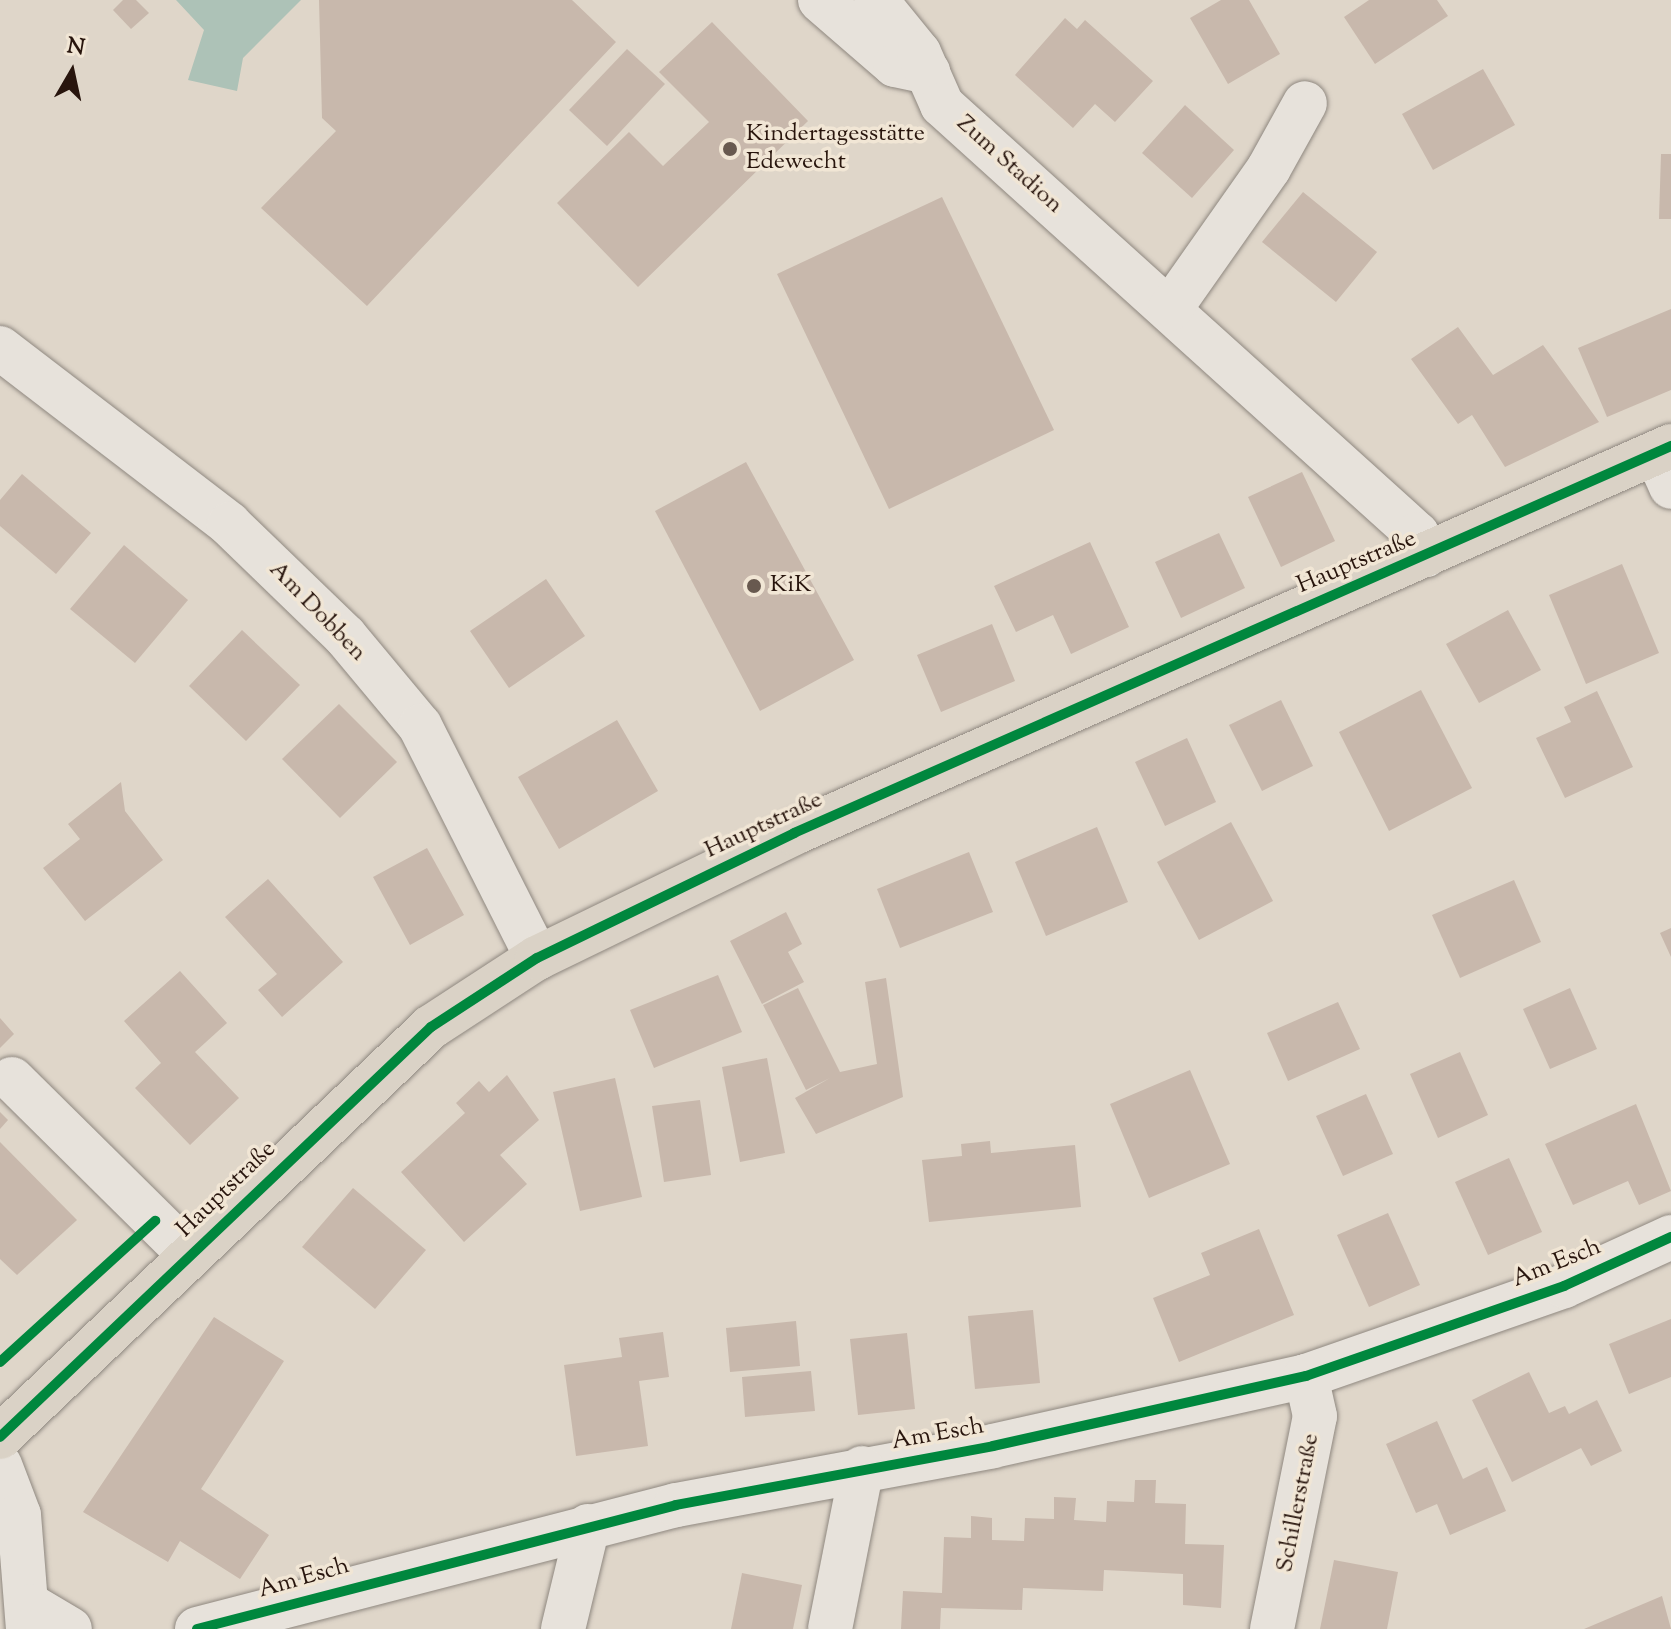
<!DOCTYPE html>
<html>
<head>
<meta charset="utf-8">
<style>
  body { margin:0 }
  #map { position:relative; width:1671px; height:1629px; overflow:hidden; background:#dfd6c9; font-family:"Sorts Mill Goudy",serif }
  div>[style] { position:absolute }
  .water>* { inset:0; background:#adc2b7 }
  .building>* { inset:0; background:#c8b8ac }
  .roads { filter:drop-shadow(0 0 2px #8f8880) drop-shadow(0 0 2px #8f8880) }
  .minor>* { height:44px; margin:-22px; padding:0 22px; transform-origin:22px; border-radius:22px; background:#e7e2db }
  .major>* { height:44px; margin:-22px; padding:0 22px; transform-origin:22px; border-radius:22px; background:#dad2c6 }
  .cycleway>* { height:10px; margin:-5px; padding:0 5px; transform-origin:5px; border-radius:5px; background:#00873e }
  .dots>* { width:22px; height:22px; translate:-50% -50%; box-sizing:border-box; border:4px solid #f1e6d5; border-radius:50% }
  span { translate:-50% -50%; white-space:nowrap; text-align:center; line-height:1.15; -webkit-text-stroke:7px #f1e6d5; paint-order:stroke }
  .poi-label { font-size:24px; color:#28150d }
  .left { translate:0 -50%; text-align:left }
  .street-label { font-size:24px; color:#28150d }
  .north { position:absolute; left:32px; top:32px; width:80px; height:80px; -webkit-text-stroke:6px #f1e6d5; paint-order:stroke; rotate:9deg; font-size:22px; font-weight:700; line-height:32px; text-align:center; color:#28150d }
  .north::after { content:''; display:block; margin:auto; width:28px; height:36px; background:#28150d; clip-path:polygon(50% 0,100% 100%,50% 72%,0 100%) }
</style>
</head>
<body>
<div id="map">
  <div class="water">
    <div style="clip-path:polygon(176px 0,301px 0,243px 58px,237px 91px,188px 80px,204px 30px)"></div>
  </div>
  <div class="building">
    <div style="clip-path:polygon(123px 0,136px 0,149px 13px,131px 29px,113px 10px)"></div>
    <div style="clip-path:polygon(319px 0,572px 0,616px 42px,367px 306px,261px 208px,336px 131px,322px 118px)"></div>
    <div style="clip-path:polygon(1221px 0,1249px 0,1280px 54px,1228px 84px,1190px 18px)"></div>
    <div style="clip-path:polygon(1369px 0,1437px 0,1448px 16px,1375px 64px,1344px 17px)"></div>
    <div style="clip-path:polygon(1065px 18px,1077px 29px,1085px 20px,1153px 81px,1115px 122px,1095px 104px,1073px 128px,1015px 75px)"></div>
    <div style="clip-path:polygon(712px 22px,808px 121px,638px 287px,557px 203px,629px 132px,663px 166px,709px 122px,659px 72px)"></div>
    <div style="clip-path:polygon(627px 49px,665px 84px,607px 146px,569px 110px)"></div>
    <div style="clip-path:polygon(1483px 69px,1515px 125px,1433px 170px,1402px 114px)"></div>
    <div style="clip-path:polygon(1185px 105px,1234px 150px,1192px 198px,1142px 153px)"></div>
    <div style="clip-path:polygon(1661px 154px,1671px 154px,1671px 219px,1659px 219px)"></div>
    <div style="clip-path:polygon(1303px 192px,1377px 252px,1336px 302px,1262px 242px)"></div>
    <div style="clip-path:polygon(942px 197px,1054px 430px,889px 509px,777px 274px)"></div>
    <div style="clip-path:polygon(1671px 309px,1671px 390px,1607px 417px,1578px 348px)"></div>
    <div style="clip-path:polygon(1458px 327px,1493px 375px,1543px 345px,1599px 422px,1505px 467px,1472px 415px,1458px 424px,1411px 359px)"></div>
    <div style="clip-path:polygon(746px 462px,854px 660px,760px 711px,655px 511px)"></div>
    <div style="clip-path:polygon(1302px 472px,1335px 541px,1281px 567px,1248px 497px)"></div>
    <div style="clip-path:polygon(22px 474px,91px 533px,56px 574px,0 526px,0 500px)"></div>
    <div style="clip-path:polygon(1219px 533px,1245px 588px,1181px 618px,1155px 562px)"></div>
    <div style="clip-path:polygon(1090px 542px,1129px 627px,1071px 654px,1053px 615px,1016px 632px,994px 586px)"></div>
    <div style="clip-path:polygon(124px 545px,188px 600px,135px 663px,70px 609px)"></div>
    <div style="clip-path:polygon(1622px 564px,1659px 653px,1586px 684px,1549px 595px)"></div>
    <div style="clip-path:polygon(546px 579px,585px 636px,509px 688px,470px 631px)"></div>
    <div style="clip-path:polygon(1508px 610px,1541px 670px,1479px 703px,1446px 644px)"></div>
    <div style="clip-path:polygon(992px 624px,1015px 681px,941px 712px,917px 655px)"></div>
    <div style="clip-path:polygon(242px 630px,300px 685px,246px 741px,189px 686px)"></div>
    <div style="clip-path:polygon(1421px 690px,1472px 788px,1389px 831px,1339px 732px)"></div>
    <div style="clip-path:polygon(1597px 691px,1633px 767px,1565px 798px,1536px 738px,1571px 722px,1564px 707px)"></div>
    <div style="clip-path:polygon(1281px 700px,1313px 766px,1262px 791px,1229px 725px)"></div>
    <div style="clip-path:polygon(339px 704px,397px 762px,340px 818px,282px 759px)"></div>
    <div style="clip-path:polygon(617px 720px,658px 791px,559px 849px,518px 777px)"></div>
    <div style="clip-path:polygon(1187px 738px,1216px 802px,1165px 826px,1135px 762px)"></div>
    <div style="clip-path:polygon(121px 782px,125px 811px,163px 860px,85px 921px,43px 868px,80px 839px,68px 824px)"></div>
    <div style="clip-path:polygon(1231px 822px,1273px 901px,1199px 940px,1157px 862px)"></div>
    <div style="clip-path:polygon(1097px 827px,1128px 902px,1046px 936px,1015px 862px)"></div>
    <div style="clip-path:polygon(427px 848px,464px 915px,410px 945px,373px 877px)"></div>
    <div style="clip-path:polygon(969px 852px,993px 912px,900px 948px,877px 889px)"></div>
    <div style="clip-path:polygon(268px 879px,343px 962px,282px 1017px,258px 990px,277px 974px,225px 917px)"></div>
    <div style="clip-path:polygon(1514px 880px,1541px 942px,1460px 978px,1432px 915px)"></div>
    <div style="clip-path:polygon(786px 912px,802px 944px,788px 952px,804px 982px,762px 1004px,730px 941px)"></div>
    <div style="clip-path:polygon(1671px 928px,1671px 957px,1660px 933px)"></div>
    <div style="clip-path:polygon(180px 971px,227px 1023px,195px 1052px,239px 1098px,190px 1145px,135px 1088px,161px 1063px,124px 1021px)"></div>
    <div style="clip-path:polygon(718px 975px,742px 1032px,654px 1068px,630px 1010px)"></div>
    <div style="clip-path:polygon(886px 978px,903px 1097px,816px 1134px,795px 1098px,830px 1078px,806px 1090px,763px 1005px,798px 988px,840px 1072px,877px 1064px,865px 982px)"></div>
    <div style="clip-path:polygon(1570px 988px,1597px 1049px,1550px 1069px,1523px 1009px)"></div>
    <div style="clip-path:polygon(1338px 1002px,1360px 1049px,1288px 1081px,1267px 1033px)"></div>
    <div style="clip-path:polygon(0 1018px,14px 1034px,0 1048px)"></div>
    <div style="clip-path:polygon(1460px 1052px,1488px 1115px,1438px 1138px,1410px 1074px)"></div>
    <div style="clip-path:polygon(767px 1058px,785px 1153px,740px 1162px,722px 1067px)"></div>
    <div style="clip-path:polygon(1190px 1070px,1230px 1164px,1149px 1198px,1110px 1104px)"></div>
    <div style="clip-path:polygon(507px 1075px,539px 1120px,500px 1155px,527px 1184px,464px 1242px,401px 1172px,465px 1113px,456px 1103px,479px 1081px,489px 1092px)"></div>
    <div style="clip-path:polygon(615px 1078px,642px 1197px,580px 1211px,553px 1092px)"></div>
    <div style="clip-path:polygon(1366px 1094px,1393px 1154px,1343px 1176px,1316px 1116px)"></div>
    <div style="clip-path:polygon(700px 1100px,711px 1175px,664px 1182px,652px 1106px)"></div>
    <div style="clip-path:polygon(1636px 1104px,1671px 1191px,1639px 1205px,1628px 1181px,1573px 1205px,1545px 1144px)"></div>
    <div style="clip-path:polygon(0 1112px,8px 1120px,0 1129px)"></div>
    <div style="clip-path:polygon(990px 1141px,991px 1153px,1075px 1145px,1081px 1207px,929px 1222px,922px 1160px,962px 1156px,961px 1144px)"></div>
    <div style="clip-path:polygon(0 1142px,77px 1220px,17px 1275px,0 1259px)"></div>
    <div style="clip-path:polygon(1509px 1158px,1542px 1232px,1488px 1255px,1455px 1182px)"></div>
    <div style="clip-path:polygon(353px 1188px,426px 1250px,375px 1309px,302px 1247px)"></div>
    <div style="clip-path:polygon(1388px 1213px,1420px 1285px,1369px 1307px,1337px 1235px)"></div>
    <div style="clip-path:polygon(1259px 1229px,1294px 1315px,1179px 1362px,1153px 1298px,1210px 1275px,1201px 1253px)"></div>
    <div style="clip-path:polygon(1033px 1310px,1040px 1383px,975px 1389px,968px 1316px)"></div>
    <div style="clip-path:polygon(214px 1317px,284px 1361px,201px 1489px,269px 1535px,240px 1579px,180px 1541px,168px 1562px,83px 1512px)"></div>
    <div style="clip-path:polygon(1671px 1319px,1671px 1377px,1629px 1394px,1609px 1344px)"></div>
    <div style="clip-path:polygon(796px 1321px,800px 1366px,730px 1372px,726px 1328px)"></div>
    <div style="clip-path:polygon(663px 1332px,669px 1377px,639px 1381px,648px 1446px,576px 1456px,564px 1365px,622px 1357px,619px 1338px)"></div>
    <div style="clip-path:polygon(907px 1333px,915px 1409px,858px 1415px,850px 1339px)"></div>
    <div style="clip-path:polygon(811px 1371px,815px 1411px,745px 1417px,742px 1377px)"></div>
    <div style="clip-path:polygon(1529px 1372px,1549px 1413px,1565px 1406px,1569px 1414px,1597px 1400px,1622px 1451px,1591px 1466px,1581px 1448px,1512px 1482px,1472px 1400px)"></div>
    <div style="clip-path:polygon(1437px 1421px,1463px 1479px,1487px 1467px,1506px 1511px,1450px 1535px,1437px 1504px,1416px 1513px,1386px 1444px)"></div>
    <div style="clip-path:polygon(1135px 1480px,1156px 1480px,1155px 1503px,1186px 1504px,1185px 1544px,1224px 1545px,1221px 1608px,1183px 1605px,1183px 1574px,1104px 1570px,1103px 1591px,1023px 1588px,1022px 1610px,941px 1608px,940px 1629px,901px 1629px,903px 1591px,942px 1593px,944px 1537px,971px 1538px,971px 1516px,992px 1518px,992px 1540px,1024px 1541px,1025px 1518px,1054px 1519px,1054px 1497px,1076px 1498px,1074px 1520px,1106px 1522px,1107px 1501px,1134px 1502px)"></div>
    <div style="clip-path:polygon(1334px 1560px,1398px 1572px,1387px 1629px,1320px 1629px)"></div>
    <div style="clip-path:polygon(742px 1573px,802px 1585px,793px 1629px,731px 1629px)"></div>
    <div style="clip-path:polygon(1662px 1596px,1671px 1629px,1584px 1629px)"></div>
  </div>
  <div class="roads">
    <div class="minor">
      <div style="left:820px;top:0;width:99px;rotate:40.9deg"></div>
      <div style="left:895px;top:65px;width:34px;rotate:12deg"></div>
      <div style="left:876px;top:0;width:68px;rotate:50.9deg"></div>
      <div style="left:919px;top:53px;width:57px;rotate:66.1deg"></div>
      <div style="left:942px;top:105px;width:640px;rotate:42.09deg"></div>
      <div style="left:1417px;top:534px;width:23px;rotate:67deg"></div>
      <div style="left:1170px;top:309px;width:172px;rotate:-54.9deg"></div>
      <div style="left:1269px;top:168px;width:74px;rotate:-61deg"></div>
      <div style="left:0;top:348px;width:289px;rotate:37.5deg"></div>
      <div style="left:229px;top:524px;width:161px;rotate:44deg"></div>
      <div style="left:345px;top:636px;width:117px;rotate:50.2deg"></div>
      <div style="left:420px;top:726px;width:260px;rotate:63.2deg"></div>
      <div style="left:1656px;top:453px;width:37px;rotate:66deg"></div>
      <div style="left:12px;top:1079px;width:249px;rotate:44.7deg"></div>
      <div style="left:0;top:1465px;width:53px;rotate:69.2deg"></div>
      <div style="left:19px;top:1515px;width:114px;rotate:85.5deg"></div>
      <div style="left:31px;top:1606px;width:45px;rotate:30.5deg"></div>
      <div style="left:197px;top:1629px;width:495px;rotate:-14.5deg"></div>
      <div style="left:676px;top:1505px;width:322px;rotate:-10.5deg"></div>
      <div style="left:993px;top:1446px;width:321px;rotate:-12.6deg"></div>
      <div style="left:1306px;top:1376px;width:273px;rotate:-19.2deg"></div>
      <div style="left:1564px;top:1286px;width:118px;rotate:-24.6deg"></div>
      <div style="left:563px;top:1629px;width:106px;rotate:-76.4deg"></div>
      <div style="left:830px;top:1629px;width:164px;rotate:-78.8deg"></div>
      <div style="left:1272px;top:1629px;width:217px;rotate:-78.6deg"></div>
      <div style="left:1315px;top:1416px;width:41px;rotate:-102.7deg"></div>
    </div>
    <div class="major">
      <div style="left:0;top:1437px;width:595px;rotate:-43.57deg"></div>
      <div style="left:431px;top:1027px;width:126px;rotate:-33.1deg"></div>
      <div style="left:537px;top:958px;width:286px;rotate:-25.9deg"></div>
      <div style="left:794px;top:833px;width:959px;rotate:-23.81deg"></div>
    </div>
  </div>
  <div class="cycleway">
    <div style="left:0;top:1362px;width:210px;rotate:-42.3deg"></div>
    <div style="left:0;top:1437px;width:595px;rotate:-43.57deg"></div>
    <div style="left:431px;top:1027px;width:126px;rotate:-33.1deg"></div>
    <div style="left:537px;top:958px;width:286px;rotate:-25.9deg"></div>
    <div style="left:794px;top:833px;width:959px;rotate:-23.81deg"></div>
    <div style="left:197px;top:1629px;width:495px;rotate:-14.5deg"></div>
    <div style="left:676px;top:1505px;width:322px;rotate:-10.5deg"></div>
    <div style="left:993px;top:1446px;width:321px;rotate:-12.6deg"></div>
    <div style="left:1306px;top:1376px;width:273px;rotate:-19.2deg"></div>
    <div style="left:1564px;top:1286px;width:118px;rotate:-24.6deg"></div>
  </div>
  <div class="dots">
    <div style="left:730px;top:149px;background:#68594f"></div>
    <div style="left:754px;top:586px;background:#68594f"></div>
  </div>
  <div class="poi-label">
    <span class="left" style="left:746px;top:149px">Kindertagesstätte<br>Edewecht</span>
    <span class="left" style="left:770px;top:586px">KiK</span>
  </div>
  <div class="street-label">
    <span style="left:1009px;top:165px;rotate:42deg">Zum Stadion</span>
    <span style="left:1357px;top:563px;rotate:-23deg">Hauptstraße</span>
    <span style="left:317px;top:612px;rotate:46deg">Am Dobben</span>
    <span style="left:764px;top:826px;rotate:-25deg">Hauptstraße</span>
    <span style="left:227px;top:1190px;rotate:-44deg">Hauptstraße</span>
    <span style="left:1557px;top:1264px;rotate:-22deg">Am Esch</span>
    <span style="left:938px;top:1435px;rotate:-10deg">Am Esch</span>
    <span style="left:1299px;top:1503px;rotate:-79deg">Schillerstraße</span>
    <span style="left:304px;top:1579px;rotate:-16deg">Am Esch</span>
  </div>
  <div class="north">N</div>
</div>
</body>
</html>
